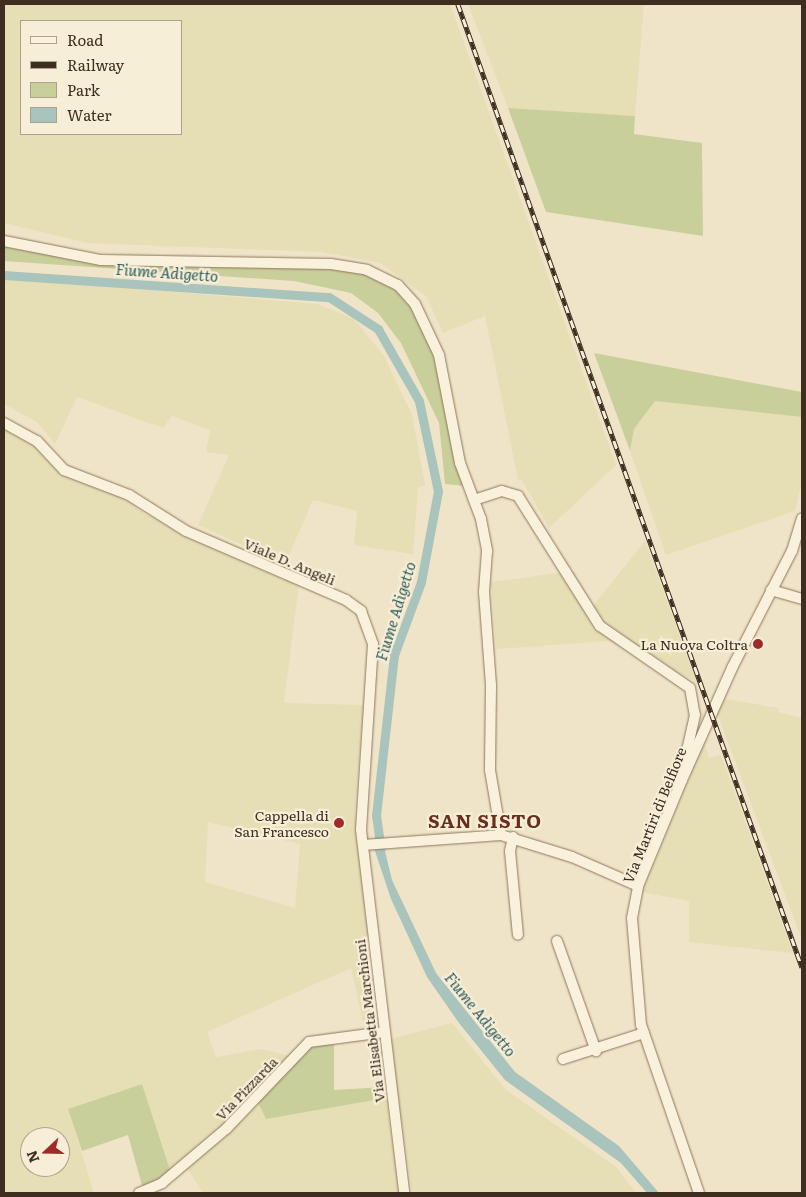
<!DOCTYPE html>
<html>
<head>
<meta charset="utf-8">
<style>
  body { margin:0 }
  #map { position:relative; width:806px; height:1197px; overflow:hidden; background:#f0e4c8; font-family:Literata,serif }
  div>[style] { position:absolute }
  .farmland>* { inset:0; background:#e6deb5 }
  .green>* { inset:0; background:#c9cf9b }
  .water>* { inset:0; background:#a9c4bc }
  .canal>* { height:9px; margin:-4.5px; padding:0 4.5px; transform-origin:4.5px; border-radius:4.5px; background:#a9c4bc }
  .roads { filter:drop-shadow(0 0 1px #8d765c) drop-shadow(0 0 1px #8d765c) }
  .minor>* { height:10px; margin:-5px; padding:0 5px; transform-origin:5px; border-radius:5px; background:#faf1dc }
  .rail>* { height:4.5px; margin-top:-2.25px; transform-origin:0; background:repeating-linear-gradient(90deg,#f7eed8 0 8px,#3d2e20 0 16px); box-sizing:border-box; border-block:1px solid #3d2e20 }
  .dots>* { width:14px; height:14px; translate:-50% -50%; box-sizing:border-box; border:2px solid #f7eed8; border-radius:50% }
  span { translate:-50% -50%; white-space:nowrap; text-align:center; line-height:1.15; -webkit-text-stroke:4.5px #f7eed8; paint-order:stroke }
  .street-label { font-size:14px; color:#3d2e20 }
  .poi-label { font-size:14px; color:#3d2e20 }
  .right { translate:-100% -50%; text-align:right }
  .water-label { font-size:15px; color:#2f5d5a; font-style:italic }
  .district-label { font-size:19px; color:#6b2e1e; font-weight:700; letter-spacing:1px }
  .frame { position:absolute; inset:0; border:5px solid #3d2e20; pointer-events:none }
  .legend { position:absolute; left:20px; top:20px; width:162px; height:115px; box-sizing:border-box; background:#f7eed8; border:1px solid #ada18e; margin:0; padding:6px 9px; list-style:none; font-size:15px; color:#3d2e20 }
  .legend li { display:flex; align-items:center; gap:10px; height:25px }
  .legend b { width:25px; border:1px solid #ada18e }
  .north { position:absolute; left:20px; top:1127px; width:50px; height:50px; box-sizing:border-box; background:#f7eed8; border:1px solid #ada18e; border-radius:50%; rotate:249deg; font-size:14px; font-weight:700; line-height:20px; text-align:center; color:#3d2e20 }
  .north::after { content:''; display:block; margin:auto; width:18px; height:22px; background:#9e2a2b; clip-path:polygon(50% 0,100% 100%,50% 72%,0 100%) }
</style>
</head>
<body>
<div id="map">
  <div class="farmland">
    <div style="clip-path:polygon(evenodd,4px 4px,450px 4px,616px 465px,549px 528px,522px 480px,518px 480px,485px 316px,443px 333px,426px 296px,380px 263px,322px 252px,87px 243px,4px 223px,4px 4px,21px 21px,181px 21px,181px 134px,21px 134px,21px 21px)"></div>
    <div style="clip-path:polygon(468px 4px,644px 4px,635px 116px,508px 108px)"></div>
    <div style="clip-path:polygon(4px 278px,318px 304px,354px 319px,384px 356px,412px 415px,425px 485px,418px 487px,413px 554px,354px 545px,357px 511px,313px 500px,285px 564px,198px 525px,229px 455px,206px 452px,210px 430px,172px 416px,163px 428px,77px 397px,55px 444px,37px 422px,4px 404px)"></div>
    <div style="clip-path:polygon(655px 401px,802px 417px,802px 482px,795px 511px,666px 555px,630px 451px,634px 429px)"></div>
    <div style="clip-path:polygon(evenodd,4px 418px,48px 457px,122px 497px,145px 514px,299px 584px,284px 703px,364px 705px,355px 810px,377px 1031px,365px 1031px,351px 968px,207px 1032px,216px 1057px,261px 1049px,293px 1057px,266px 1119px,386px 1098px,399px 1193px,203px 1193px,185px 1165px,171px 1173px,142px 1084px,68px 1109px,94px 1193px,4px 1193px,4px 418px,208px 822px,300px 844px,295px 908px,205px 882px,208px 822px,4px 418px,30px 1137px,60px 1137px,60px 1167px,30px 1167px,30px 1137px)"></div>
    <div style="clip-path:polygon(645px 541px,696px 681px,609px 641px,496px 649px,491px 582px,573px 571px,593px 606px)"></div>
    <div style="clip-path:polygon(725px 699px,779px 708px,778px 712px,802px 718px,802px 940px,717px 713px)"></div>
    <div style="clip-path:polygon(704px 742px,709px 758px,721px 755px,793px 953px,689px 942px,689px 901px,642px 892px)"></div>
    <div style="clip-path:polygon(452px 1023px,506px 1090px,616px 1167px,636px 1193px,412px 1193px,390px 1039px)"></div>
  </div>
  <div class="green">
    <div style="clip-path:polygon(508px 108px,635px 116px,634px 134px,702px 143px,703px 236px,546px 212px)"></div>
    <div style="clip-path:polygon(4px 237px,85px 256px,321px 265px,375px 275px,411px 299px,436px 359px,451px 444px,464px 486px,445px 484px,439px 423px,401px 343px,378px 313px,351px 293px,294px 281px,4px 261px)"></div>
    <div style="clip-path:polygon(594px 353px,802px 392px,802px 417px,655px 401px,634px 429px,630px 451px)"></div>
    <div style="clip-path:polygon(334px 1042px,334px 1090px,385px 1087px,386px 1098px,266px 1119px,255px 1096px,293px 1057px,301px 1059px,311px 1046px)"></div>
    <div style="clip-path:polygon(142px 1084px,171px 1173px,143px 1189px,128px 1135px,82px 1151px,68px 1109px)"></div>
  </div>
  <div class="water">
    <div style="clip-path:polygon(384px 847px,392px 880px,436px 973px,515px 1072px,619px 1146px,659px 1193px,647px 1193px,621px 1163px,505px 1080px,459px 1023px,427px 977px,391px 899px,374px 848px)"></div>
  </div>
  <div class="canal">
    <div style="left:4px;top:275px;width:326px;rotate:3.9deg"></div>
    <div style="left:329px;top:297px;width:59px;rotate:33.1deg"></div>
    <div style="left:378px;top:329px;width:83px;rotate:60.3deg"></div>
    <div style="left:419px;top:401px;width:92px;rotate:78.1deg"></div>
    <div style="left:438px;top:491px;width:93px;rotate:100.6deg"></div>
    <div style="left:421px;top:582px;width:78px;rotate:110.3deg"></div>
    <div style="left:394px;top:655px;width:161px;rotate:96.4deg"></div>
    <div style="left:376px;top:815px;width:34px;rotate:82deg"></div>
  </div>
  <div class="roads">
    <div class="minor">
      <div style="left:4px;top:241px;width:99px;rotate:11.1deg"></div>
      <div style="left:101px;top:260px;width:230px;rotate:1deg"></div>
      <div style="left:331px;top:264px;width:36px;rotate:9deg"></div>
      <div style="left:367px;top:270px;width:34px;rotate:26deg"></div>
      <div style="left:398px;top:285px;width:25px;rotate:48deg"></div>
      <div style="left:415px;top:304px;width:56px;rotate:64.8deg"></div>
      <div style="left:439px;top:355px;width:110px;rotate:79deg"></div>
      <div style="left:460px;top:463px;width:60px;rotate:69.4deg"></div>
      <div style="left:481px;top:519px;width:33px;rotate:79deg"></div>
      <div style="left:487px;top:551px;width:41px;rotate:94.2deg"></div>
      <div style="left:484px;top:592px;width:94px;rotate:85.7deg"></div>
      <div style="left:491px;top:686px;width:84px;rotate:90.7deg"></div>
      <div style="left:490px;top:770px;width:66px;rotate:80.4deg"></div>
      <div style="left:4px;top:423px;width:38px;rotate:29deg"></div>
      <div style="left:37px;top:441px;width:40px;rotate:47deg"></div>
      <div style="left:64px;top:470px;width:70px;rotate:21deg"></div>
      <div style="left:129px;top:495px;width:67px;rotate:32.3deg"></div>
      <div style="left:186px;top:531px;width:174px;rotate:23.3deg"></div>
      <div style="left:346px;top:600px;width:19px;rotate:36deg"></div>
      <div style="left:361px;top:611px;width:35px;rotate:70deg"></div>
      <div style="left:373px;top:644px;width:186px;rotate:93.7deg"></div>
      <div style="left:361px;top:830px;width:366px;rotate:83.2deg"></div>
      <div style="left:474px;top:500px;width:29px;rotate:-18deg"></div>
      <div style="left:502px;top:491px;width:17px;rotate:17deg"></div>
      <div style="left:518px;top:496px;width:154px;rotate:57.8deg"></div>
      <div style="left:600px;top:626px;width:109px;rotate:34.6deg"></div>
      <div style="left:690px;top:688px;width:27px;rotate:80deg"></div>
      <div style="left:695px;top:715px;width:64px;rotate:102.7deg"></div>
      <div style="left:771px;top:590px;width:32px;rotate:16deg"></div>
      <div style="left:513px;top:837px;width:14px;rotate:102deg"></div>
      <div style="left:510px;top:851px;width:84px;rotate:84.6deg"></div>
      <div style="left:363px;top:845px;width:138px;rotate:-4.1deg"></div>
      <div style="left:501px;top:835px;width:74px;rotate:17.2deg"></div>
      <div style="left:572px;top:857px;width:72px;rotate:23.7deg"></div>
      <div style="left:557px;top:941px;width:117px;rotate:70.5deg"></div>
      <div style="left:563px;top:1059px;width:85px;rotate:-17.8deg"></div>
      <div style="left:139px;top:1193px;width:25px;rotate:-23deg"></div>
      <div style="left:162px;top:1183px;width:84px;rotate:-40.2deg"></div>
      <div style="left:226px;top:1129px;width:120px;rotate:-46.3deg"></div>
      <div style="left:309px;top:1042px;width:76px;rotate:-7.6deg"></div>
      <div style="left:699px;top:1193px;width:178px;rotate:-109deg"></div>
      <div style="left:641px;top:1025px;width:107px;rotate:-94.8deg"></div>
      <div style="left:632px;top:918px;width:33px;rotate:-79deg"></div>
      <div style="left:638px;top:886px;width:115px;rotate:-67.5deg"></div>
      <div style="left:682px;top:780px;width:123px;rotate:-65.9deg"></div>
      <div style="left:732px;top:668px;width:131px;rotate:-62.9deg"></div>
      <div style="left:792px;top:551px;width:34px;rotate:-73deg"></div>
    </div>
  </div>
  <div class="rail">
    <div style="left:458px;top:4px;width:1023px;rotate:70.34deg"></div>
  </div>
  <div class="dots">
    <div style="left:758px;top:644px;background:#9e2a2b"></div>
    <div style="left:339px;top:823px;background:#9e2a2b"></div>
  </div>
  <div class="street-label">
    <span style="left:290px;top:561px;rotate:23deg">Viale D. Angeli</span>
    <span style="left:654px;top:815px;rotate:-68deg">Via Martiri di Belfiore</span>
    <span style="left:369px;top:1021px;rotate:-97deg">Via Elisabetta Marchioni</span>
    <span style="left:246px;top:1088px;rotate:-46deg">Via Pizzarda</span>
  </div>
  <div class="poi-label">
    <span class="right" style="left:748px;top:644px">La Nuova Coltra</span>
    <span class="right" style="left:329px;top:823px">Cappella di<br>San Francesco</span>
  </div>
  <div class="water-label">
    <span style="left:167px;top:272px;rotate:4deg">Fiume Adigetto</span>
    <span style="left:395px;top:611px;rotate:-73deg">Fiume Adigetto</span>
    <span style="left:481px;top:1014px;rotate:51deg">Fiume Adigetto</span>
  </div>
  <div class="district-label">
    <span style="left:485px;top:821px">SAN SISTO</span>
  </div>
  <div class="frame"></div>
  <ul class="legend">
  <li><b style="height:6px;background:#faf1dc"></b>Road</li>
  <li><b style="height:6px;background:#3d2e20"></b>Railway</li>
  <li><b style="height:14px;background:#c9cf9b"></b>Park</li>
  <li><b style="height:14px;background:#a9c4bc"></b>Water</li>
  </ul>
  <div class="north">N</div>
</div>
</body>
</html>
